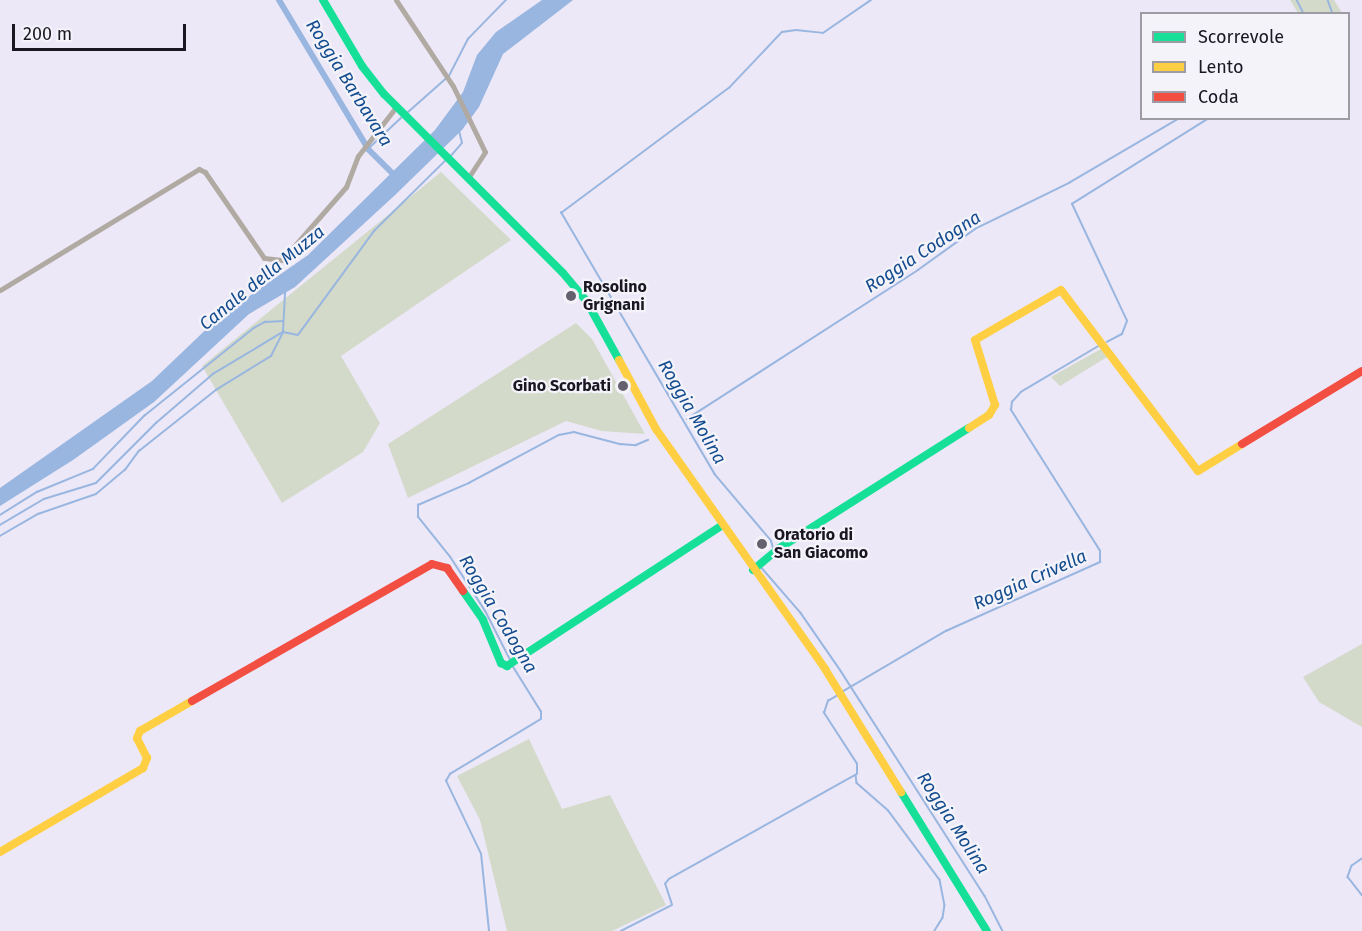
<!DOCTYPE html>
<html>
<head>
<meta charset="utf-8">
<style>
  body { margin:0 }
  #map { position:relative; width:1362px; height:931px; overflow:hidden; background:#ece8f7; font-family:"Fira Sans",sans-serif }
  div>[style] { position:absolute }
  .green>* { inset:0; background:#d3dac9 }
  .water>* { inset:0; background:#99b6e0 }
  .stream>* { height:1.5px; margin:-0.75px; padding:0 0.75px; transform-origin:0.75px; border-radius:0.75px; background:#99b6e0 }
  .canal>* { height:6px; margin:-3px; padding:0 3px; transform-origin:3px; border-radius:3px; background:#99b6e0 }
  .street>* { height:5px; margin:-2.5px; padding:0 2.5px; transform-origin:2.5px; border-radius:2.5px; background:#b0aaa2 }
  .fast>* { height:8px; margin:-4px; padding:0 4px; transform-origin:4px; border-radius:4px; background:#16e098 }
  .slow>* { height:8px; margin:-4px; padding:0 4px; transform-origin:4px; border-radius:4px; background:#ffcf43 }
  .jam>* { height:8px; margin:-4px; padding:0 4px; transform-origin:4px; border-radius:4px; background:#f24e42 }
  .dots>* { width:16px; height:16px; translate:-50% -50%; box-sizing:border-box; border:3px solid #f4f3fa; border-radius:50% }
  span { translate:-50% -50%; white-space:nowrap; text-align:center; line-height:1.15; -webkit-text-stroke:4.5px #f4f3fa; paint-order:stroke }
  .poi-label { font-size:16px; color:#1a1723; font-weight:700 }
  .left { translate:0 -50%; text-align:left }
  .right { translate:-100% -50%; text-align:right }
  .water-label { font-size:18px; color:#134c8e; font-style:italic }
  .legend { position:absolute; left:1140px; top:12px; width:210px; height:108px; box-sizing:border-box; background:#f4f3fa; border:2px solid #9d9ba4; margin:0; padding:8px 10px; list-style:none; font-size:18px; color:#1a1723 }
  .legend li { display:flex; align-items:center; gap:12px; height:30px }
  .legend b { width:30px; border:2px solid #9d9ba4 }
  .scale { position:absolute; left:12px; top:24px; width:174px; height:27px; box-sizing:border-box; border:3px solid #1a1723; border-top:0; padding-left:8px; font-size:18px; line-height:21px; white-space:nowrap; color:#1a1723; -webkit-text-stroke:4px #f4f3fa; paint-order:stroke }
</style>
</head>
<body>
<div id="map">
  <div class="green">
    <div style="clip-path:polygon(1290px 0,1334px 0,1342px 13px,1298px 13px)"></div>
    <div style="clip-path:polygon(441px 172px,511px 240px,341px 356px,380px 423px,363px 452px,282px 503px,202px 366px)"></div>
    <div style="clip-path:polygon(576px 323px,592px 339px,645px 434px,602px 431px,566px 421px,408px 498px,388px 444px)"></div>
    <div style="clip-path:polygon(1101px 349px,1107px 357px,1060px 386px,1051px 377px)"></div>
    <div style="clip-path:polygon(1362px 644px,1362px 727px,1319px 702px,1303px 677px)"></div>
    <div style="clip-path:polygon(529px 739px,562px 809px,610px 795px,666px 905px,612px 931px,507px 931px,480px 820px,457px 776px)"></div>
  </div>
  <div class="water">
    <div style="clip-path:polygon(542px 0,573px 0,503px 54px,479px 107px,462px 130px,394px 196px,295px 287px,249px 314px,154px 402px,73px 460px,0 506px,0 488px,152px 381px,218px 318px,308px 255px,435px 130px,463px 92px,477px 55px,496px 32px)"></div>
  </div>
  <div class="stream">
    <div style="left:1297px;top:0;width:16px;rotate:63deg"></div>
    <div style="left:1328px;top:0;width:15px;rotate:70deg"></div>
    <div style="left:407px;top:113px;width:56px;rotate:-41.4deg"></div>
    <div style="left:449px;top:76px;width:42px;rotate:-62.8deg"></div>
    <div style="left:468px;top:39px;width:54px;rotate:-45.7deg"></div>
    <div style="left:368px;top:149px;width:45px;rotate:-43.2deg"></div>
    <div style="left:450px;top:157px;width:18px;rotate:-49deg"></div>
    <div style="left:462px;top:143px;width:12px;rotate:-104deg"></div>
    <div style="left:1107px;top:342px;width:17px;rotate:-28deg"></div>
    <div style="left:1122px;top:334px;width:14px;rotate:-69deg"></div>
    <div style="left:1127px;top:321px;width:129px;rotate:-115.2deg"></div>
    <div style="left:1072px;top:204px;width:162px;rotate:-32.1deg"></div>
    <div style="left:687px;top:419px;width:275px;rotate:-32.8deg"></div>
    <div style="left:918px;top:270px;width:70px;rotate:-35.7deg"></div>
    <div style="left:975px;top:229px;width:105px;rotate:-26.1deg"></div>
    <div style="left:1069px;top:183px;width:129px;rotate:-30.4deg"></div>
    <div style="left:0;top:515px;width:44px;rotate:-31.9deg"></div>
    <div style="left:37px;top:492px;width:61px;rotate:-22.3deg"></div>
    <div style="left:93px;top:469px;width:74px;rotate:-46.1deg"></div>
    <div style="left:144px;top:416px;width:141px;rotate:-38.7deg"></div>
    <div style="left:254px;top:328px;width:13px;rotate:-29deg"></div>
    <div style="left:265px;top:322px;width:18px;rotate:-3deg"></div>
    <div style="left:0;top:525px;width:51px;rotate:-30.6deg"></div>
    <div style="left:44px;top:499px;width:54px;rotate:-17.1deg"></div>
    <div style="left:96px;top:483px;width:85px;rotate:-45deg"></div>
    <div style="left:156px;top:423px;width:75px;rotate:-40.7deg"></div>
    <div style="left:213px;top:374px;width:82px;rotate:-31deg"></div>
    <div style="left:283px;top:332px;width:15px;rotate:11deg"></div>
    <div style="left:298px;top:335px;width:129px;rotate:-53.8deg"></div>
    <div style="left:374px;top:231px;width:101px;rotate:-44.6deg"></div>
    <div style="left:0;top:536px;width:44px;rotate:-30.1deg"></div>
    <div style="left:38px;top:514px;width:61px;rotate:-19deg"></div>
    <div style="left:96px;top:494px;width:38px;rotate:-40deg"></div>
    <div style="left:125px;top:470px;width:24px;rotate:-54deg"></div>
    <div style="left:139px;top:451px;width:98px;rotate:-38.4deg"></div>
    <div style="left:216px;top:390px;width:65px;rotate:-31.7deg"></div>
    <div style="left:271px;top:356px;width:27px;rotate:-63deg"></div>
    <div style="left:283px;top:332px;width:39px;rotate:-87deg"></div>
    <div style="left:773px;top:548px;width:7px;rotate:-106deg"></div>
    <div style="left:771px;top:541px;width:87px;rotate:-130.3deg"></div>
    <div style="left:715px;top:475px;width:304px;rotate:-120.4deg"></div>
    <div style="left:561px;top:213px;width:209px;rotate:-36.7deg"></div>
    <div style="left:729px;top:88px;width:77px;rotate:-46.6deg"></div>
    <div style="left:782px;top:32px;width:14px;rotate:-8deg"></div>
    <div style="left:796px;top:30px;width:27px;rotate:6deg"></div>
    <div style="left:823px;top:33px;width:58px;rotate:-34.5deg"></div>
    <div style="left:762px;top:568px;width:60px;rotate:49.1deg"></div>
    <div style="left:801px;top:613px;width:70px;rotate:55.4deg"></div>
    <div style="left:841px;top:671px;width:267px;rotate:57.4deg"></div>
    <div style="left:985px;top:896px;width:39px;rotate:63deg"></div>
    <div style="left:510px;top:660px;width:55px;rotate:-117deg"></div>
    <div style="left:485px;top:611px;width:64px;rotate:-122.9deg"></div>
    <div style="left:450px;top:557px;width:51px;rotate:-128.7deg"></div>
    <div style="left:418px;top:517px;width:12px;rotate:-90deg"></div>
    <div style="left:418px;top:505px;width:56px;rotate:-23.3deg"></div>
    <div style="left:469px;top:483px;width:102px;rotate:-28.1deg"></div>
    <div style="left:559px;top:435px;width:15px;rotate:-11deg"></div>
    <div style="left:574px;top:432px;width:48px;rotate:14.6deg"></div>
    <div style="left:620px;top:444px;width:16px;rotate:4deg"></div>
    <div style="left:636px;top:445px;width:13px;rotate:-23deg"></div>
    <div style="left:842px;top:692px;width:121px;rotate:-30.4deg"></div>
    <div style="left:946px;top:631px;width:169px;rotate:-24.1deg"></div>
    <div style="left:1100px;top:562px;width:11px;rotate:-90deg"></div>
    <div style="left:1100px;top:551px;width:167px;rotate:-122.3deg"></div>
    <div style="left:1011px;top:410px;width:8px;rotate:-83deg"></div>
    <div style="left:1012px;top:402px;width:13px;rotate:-48deg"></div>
    <div style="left:1021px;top:392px;width:92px;rotate:-30.7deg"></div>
    <div style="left:856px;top:775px;width:8px;rotate:83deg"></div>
    <div style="left:857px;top:783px;width:41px;rotate:41.1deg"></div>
    <div style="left:888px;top:810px;width:87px;rotate:53.4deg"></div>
    <div style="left:940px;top:880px;width:25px;rotate:79deg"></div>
    <div style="left:945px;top:905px;width:13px;rotate:99deg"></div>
    <div style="left:943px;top:918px;width:15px;rotate:122deg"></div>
    <div style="left:1362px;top:859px;width:12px;rotate:145deg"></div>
    <div style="left:1352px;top:866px;width:12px;rotate:110deg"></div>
    <div style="left:1348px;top:877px;width:23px;rotate:52deg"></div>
    <div style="left:489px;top:931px;width:77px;rotate:-95.9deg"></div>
    <div style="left:481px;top:854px;width:81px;rotate:-115.6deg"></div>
    <div style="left:446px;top:781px;width:8px;rotate:-60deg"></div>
    <div style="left:450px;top:774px;width:106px;rotate:-31.1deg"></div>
    <div style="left:541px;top:719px;width:7px;rotate:-90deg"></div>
    <div style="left:541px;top:712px;width:53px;rotate:-121.9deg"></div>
    <div style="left:621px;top:931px;width:57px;rotate:-27deg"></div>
    <div style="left:672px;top:905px;width:22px;rotate:-108deg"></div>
    <div style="left:665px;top:884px;width:6px;rotate:-51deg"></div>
    <div style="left:669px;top:879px;width:215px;rotate:-29.2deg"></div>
    <div style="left:857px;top:774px;width:10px;rotate:-90deg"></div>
    <div style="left:857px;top:764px;width:61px;rotate:-122.9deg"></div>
    <div style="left:824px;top:713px;width:13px;rotate:-72deg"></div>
    <div style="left:828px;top:701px;width:12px;rotate:-31deg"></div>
  </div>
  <div class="canal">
    <div style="left:279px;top:0;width:174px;rotate:59.1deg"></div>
    <div style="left:368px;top:149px;width:41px;rotate:45deg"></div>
  </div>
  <div class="street">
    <div style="left:396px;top:0;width:103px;rotate:56.5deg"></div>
    <div style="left:453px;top:86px;width:73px;rotate:64.1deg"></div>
    <div style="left:485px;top:152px;width:31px;rotate:123deg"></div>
    <div style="left:0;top:290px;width:233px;rotate:-31.3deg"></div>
    <div style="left:199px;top:169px;width:7px;rotate:27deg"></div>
    <div style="left:205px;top:172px;width:104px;rotate:55.5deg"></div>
    <div style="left:264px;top:258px;width:18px;rotate:6deg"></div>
    <div style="left:282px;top:260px;width:97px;rotate:-48.8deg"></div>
    <div style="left:346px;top:187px;width:33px;rotate:-69deg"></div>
    <div style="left:358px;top:156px;width:62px;rotate:-52.2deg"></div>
  </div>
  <div class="fast">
    <div style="left:323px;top:0;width:77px;rotate:59.4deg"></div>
    <div style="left:362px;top:66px;width:36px;rotate:52deg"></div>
    <div style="left:384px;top:94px;width:253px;rotate:45deg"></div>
    <div style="left:563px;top:273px;width:38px;rotate:50deg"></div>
    <div style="left:587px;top:302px;width:66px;rotate:61.1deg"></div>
    <div style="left:753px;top:570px;width:33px;rotate:-40deg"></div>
    <div style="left:778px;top:549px;width:226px;rotate:-32.4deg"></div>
    <div style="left:463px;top:591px;width:35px;rotate:55deg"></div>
    <div style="left:483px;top:620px;width:47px;rotate:67.3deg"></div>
    <div style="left:501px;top:663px;width:7px;rotate:27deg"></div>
    <div style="left:507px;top:666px;width:256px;rotate:-33.2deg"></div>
    <div style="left:901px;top:792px;width:163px;rotate:58.3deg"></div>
  </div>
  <div class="slow">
    <div style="left:619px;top:360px;width:78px;rotate:61.8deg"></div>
    <div style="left:656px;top:429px;width:294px;rotate:54.8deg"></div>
    <div style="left:825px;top:669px;width:145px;rotate:58.3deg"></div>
    <div style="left:969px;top:428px;width:24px;rotate:-33deg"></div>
    <div style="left:989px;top:415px;width:12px;rotate:-59deg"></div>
    <div style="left:995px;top:405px;width:68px;rotate:-107.1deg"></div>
    <div style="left:975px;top:340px;width:99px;rotate:-30.2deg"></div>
    <div style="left:1061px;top:290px;width:227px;rotate:52.9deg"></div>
    <div style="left:1198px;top:471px;width:52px;rotate:-31.5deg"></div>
    <div style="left:0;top:852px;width:166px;rotate:-30.4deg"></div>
    <div style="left:143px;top:768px;width:11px;rotate:-68deg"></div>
    <div style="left:147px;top:758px;width:22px;rotate:-117deg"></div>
    <div style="left:137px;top:738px;width:8px;rotate:-67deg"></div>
    <div style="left:140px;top:731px;width:60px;rotate:-30deg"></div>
  </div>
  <div class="jam">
    <div style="left:1242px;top:444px;width:140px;rotate:-31.3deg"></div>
    <div style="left:192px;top:701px;width:276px;rotate:-29.7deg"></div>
    <div style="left:432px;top:564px;width:16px;rotate:15deg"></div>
    <div style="left:447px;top:568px;width:28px;rotate:55deg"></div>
  </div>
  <div class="dots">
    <div style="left:571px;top:296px;background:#64606d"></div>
    <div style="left:623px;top:386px;background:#64606d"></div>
    <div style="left:762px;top:544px;background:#64606d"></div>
  </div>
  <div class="poi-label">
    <span class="left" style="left:583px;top:296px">Rosolino<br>Grignani</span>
    <span class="right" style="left:611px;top:386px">Gino Scorbati</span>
    <span class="left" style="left:774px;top:544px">Oratorio di<br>San Giacomo</span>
  </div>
  <div class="water-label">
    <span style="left:349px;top:83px;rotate:58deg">Roggia Barbavara</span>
    <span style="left:923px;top:252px;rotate:-33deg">Roggia Codogna</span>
    <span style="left:262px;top:278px;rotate:-39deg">Canale della Muzza</span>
    <span style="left:692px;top:412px;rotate:60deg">Roggia Molina</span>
    <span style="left:1030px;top:580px;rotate:-24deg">Roggia Crivella</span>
    <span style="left:498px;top:614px;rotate:59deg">Roggia Codogna</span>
    <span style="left:953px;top:823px;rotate:57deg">Roggia Molina</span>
  </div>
  <ul class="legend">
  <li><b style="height:8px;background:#16e098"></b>Scorrevole</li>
  <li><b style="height:8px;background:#ffcf43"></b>Lento</li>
  <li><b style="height:8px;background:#f24e42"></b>Coda</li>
  </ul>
  <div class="scale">200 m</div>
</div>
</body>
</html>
